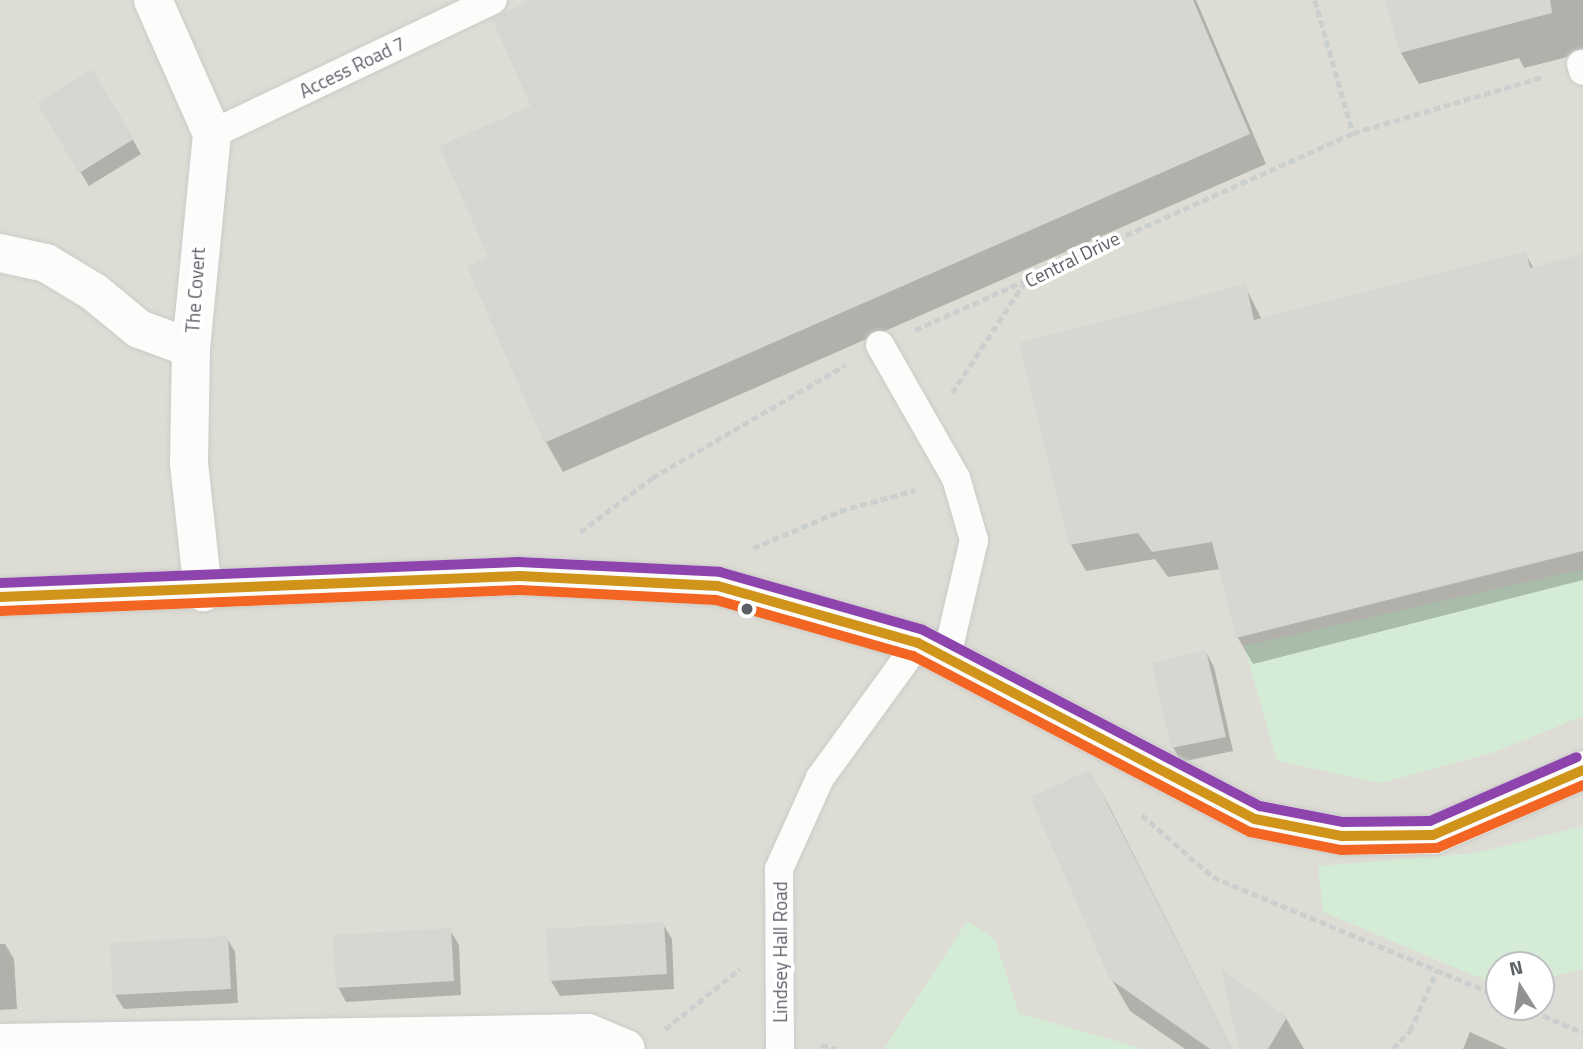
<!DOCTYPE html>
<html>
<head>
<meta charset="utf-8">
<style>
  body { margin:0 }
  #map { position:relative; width:1583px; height:1049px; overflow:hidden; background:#edede7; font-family:"Titillium Web",sans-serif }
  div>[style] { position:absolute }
  .education>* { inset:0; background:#deddd5 }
  .green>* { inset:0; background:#d4ebd5 }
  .shadow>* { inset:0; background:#0003 }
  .building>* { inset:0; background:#d6d6d2 }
  .path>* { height:4.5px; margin-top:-2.25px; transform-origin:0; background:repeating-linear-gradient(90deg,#cbcfcd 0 7px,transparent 0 10.5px) }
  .roads { filter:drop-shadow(0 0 2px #cacbc9) drop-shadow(0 0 2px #cacbc9) }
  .service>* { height:28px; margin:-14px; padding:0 14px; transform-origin:14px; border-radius:14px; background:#fcfcfb }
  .minor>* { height:38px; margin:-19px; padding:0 19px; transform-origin:19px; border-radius:19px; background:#fcfcfb }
  .bus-1>* { height:10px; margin:-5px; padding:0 5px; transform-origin:5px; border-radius:5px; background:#d0941a }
  .bus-2>* { height:10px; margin:-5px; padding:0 5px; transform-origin:5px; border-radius:5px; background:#f26522 }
  .bus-3>* { height:10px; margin:-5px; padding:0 5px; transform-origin:5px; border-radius:5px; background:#8e44ad }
  .dots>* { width:19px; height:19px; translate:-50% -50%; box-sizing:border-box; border:4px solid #fff; border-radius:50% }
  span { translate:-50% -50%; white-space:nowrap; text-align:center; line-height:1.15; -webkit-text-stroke:7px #fff; paint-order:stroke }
  .street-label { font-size:19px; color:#5c5f66 }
  .north { position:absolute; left:1485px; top:951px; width:70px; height:70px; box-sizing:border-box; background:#fff; border:2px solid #bebfc2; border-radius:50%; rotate:348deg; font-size:19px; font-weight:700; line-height:28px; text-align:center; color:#5c5f66 }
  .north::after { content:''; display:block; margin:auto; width:24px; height:32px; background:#8f9193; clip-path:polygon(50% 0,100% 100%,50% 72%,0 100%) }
</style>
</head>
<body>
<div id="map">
  <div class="education">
    <div style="clip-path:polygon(evenodd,0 0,1583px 0,1583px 1049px,0 1049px,0 0,1499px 965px,1541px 965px,1541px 1007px,1499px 1007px,1499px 965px)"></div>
  </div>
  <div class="green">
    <div style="clip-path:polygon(1583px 569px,1583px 716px,1495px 752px,1381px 783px,1277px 761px,1244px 646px)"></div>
    <div style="clip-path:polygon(1583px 826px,1583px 969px,1541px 980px,1541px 965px,1499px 965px,1499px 986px,1323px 912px,1318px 866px,1476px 853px)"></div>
    <div style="clip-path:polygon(967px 921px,995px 939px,1019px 1013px,1144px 1049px,884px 1049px)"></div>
  </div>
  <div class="shadow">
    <div style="clip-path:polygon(539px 0,1196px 0,1266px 164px,563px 472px,546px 442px,490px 258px,533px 107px)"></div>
    <div style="clip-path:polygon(1387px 0,1583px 0,1583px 53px,1524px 68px,1519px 58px,1419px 84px,1401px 53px)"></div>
    <div style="clip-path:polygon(47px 118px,133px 140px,141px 154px,89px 186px)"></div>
    <div style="clip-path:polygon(1525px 253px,1534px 269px,1583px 256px,1583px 580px,1253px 664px,1238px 638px,1220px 569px,1168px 577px,1155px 559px,1086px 571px,1071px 545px,1245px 286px,1262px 320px)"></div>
    <div style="clip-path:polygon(1206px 652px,1214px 667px,1233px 751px,1181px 762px,1173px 747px)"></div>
    <div style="clip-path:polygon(1090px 773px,1108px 804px,1232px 1049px,1185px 1049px,1130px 1011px,1111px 978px)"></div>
    <div style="clip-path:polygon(663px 924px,672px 939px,674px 989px,560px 996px,551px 981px,548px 930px)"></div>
    <div style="clip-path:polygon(450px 930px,459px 945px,461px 995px,346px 1002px,338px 987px)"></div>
    <div style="clip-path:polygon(227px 938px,235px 952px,238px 1003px,124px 1009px,115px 995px)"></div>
    <div style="clip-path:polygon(0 944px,5px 944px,14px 959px,17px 1009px,0 1010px)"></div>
    <div style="clip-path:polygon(1286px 1018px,1304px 1049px,1241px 1049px)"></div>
    <div style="clip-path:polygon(1470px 1032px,1507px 1049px,1463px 1049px)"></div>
  </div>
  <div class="building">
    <div style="clip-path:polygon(530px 0,1193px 0,1250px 134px,544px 443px,467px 267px,488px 257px,439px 146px,531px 106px,492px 19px)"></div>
    <div style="clip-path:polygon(1385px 0,1550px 0,1552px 13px,1400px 53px)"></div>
    <div style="clip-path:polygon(92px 69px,134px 139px,79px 173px,37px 103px)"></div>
    <div style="clip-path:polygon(1526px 251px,1530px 268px,1583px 254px,1583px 551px,1236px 638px,1212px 542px,1152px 552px,1138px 533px,1069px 545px,1019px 343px,1246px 284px,1254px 320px)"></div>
    <div style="clip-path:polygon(1206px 650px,1226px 737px,1171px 748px,1152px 663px)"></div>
    <div style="clip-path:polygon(1090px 770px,1176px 939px,1232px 1049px,1210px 1049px,1110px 979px,1030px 797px)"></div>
    <div style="clip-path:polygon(664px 922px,667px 974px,549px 981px,546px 929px)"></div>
    <div style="clip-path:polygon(451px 928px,454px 981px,336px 988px,333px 935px)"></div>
    <div style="clip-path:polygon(228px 936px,231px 989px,113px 995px,110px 943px)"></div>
    <div style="clip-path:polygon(1221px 969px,1287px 1017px,1268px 1049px,1239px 1049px)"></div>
  </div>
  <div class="path">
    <div style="left:1315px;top:0;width:138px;rotate:74.1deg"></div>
    <div style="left:915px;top:330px;width:480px;rotate:-24.2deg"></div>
    <div style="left:1353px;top:133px;width:200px;rotate:-16.5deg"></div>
    <div style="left:952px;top:393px;width:131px;rotate:-56.8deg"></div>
    <div style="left:580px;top:532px;width:90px;rotate:-36.9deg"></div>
    <div style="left:652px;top:478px;width:224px;rotate:-30.3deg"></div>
    <div style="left:753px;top:548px;width:95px;rotate:-23deg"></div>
    <div style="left:840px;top:511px;width:78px;rotate:-15.6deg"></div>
    <div style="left:1142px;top:815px;width:94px;rotate:41.1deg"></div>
    <div style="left:1213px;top:877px;width:310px;rotate:22.6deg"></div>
    <div style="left:1524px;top:1007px;width:64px;rotate:23.8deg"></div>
    <div style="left:665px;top:1029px;width:96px;rotate:-38.7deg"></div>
    <div style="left:821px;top:1045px;width:16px;rotate:14deg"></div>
    <div style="left:1393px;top:1049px;width:25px;rotate:-47deg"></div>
    <div style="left:1410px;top:1031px;width:67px;rotate:-66.1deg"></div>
  </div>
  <div class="roads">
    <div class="service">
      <div style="left:1581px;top:64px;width:7px;rotate:74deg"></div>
      <div style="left:212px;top:134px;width:311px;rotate:-25.5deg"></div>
      <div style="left:880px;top:345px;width:153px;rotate:60.3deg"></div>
      <div style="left:956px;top:478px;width:65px;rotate:73.8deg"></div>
      <div style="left:974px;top:540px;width:119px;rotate:103.1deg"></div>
      <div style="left:780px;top:1049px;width:180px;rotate:-90.3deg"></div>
      <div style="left:779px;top:869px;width:100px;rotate:-65.7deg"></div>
      <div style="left:820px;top:778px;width:167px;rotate:-54deg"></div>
    </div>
    <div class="minor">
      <div style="left:153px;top:0;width:146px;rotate:66.2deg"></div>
      <div style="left:212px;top:134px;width:215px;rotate:95.6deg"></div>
      <div style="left:191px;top:348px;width:115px;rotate:91deg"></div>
      <div style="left:189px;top:463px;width:130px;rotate:83.8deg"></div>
      <div style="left:0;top:253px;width:47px;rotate:12.3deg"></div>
      <div style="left:46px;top:263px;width:56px;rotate:31.1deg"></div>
      <div style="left:94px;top:292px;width:58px;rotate:39.4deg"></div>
      <div style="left:139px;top:329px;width:55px;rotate:20.1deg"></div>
      <div style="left:0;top:597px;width:520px;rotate:-2.31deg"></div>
      <div style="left:520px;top:576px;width:198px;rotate:2.9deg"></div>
      <div style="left:718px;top:586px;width:208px;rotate:15.9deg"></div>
      <div style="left:918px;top:643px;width:380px;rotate:27.6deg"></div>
      <div style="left:1255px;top:819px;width:89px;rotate:11.1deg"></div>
      <div style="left:1342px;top:836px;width:91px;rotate:-0.6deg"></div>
      <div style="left:1433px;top:835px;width:163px;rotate:-23.4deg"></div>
      <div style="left:0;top:1043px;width:588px;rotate:-0.97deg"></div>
      <div style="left:588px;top:1033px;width:41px;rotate:22.8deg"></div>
    </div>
  </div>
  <div class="bus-1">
    <div style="left:0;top:597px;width:520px;rotate:-2.31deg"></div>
    <div style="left:520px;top:576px;width:198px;rotate:2.9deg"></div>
    <div style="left:718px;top:586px;width:208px;rotate:15.9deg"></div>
    <div style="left:918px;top:643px;width:380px;rotate:27.6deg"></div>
    <div style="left:1255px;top:819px;width:89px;rotate:11.1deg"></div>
    <div style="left:1342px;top:836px;width:91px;rotate:-0.6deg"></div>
    <div style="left:1433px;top:835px;width:163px;rotate:-23.4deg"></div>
  </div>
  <div class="bus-2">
    <div style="left:1px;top:611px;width:519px;rotate:-2.32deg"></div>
    <div style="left:520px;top:590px;width:196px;rotate:2.9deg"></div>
    <div style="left:716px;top:600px;width:205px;rotate:15.9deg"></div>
    <div style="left:913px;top:656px;width:380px;rotate:27.6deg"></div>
    <div style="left:1250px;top:832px;width:93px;rotate:11.2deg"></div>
    <div style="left:1341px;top:850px;width:96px;rotate:-1.2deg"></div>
    <div style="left:1437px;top:848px;width:159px;rotate:-23.3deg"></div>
  </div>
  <div class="bus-3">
    <div style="left:0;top:583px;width:519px;rotate:-2.32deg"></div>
    <div style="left:519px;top:562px;width:201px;rotate:2.8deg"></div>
    <div style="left:720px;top:572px;width:211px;rotate:15.9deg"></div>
    <div style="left:923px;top:630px;width:380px;rotate:27.6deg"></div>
    <div style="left:1260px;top:806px;width:85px;rotate:10.9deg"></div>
    <div style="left:1343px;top:822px;width:87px;rotate:-0.7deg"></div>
    <div style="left:1430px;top:821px;width:160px;rotate:-23.5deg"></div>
  </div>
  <div class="dots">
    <div style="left:747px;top:609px;background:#5c5f66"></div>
  </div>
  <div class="street-label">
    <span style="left:352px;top:67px;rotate:-26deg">Access Road 7</span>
    <span style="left:1072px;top:259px;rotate:-26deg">Central Drive</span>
    <span style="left:195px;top:290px;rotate:-86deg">The Covert</span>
    <span style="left:780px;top:952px;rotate:-90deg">Lindsey Hall Road</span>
  </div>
  <div class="north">N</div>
</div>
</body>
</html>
